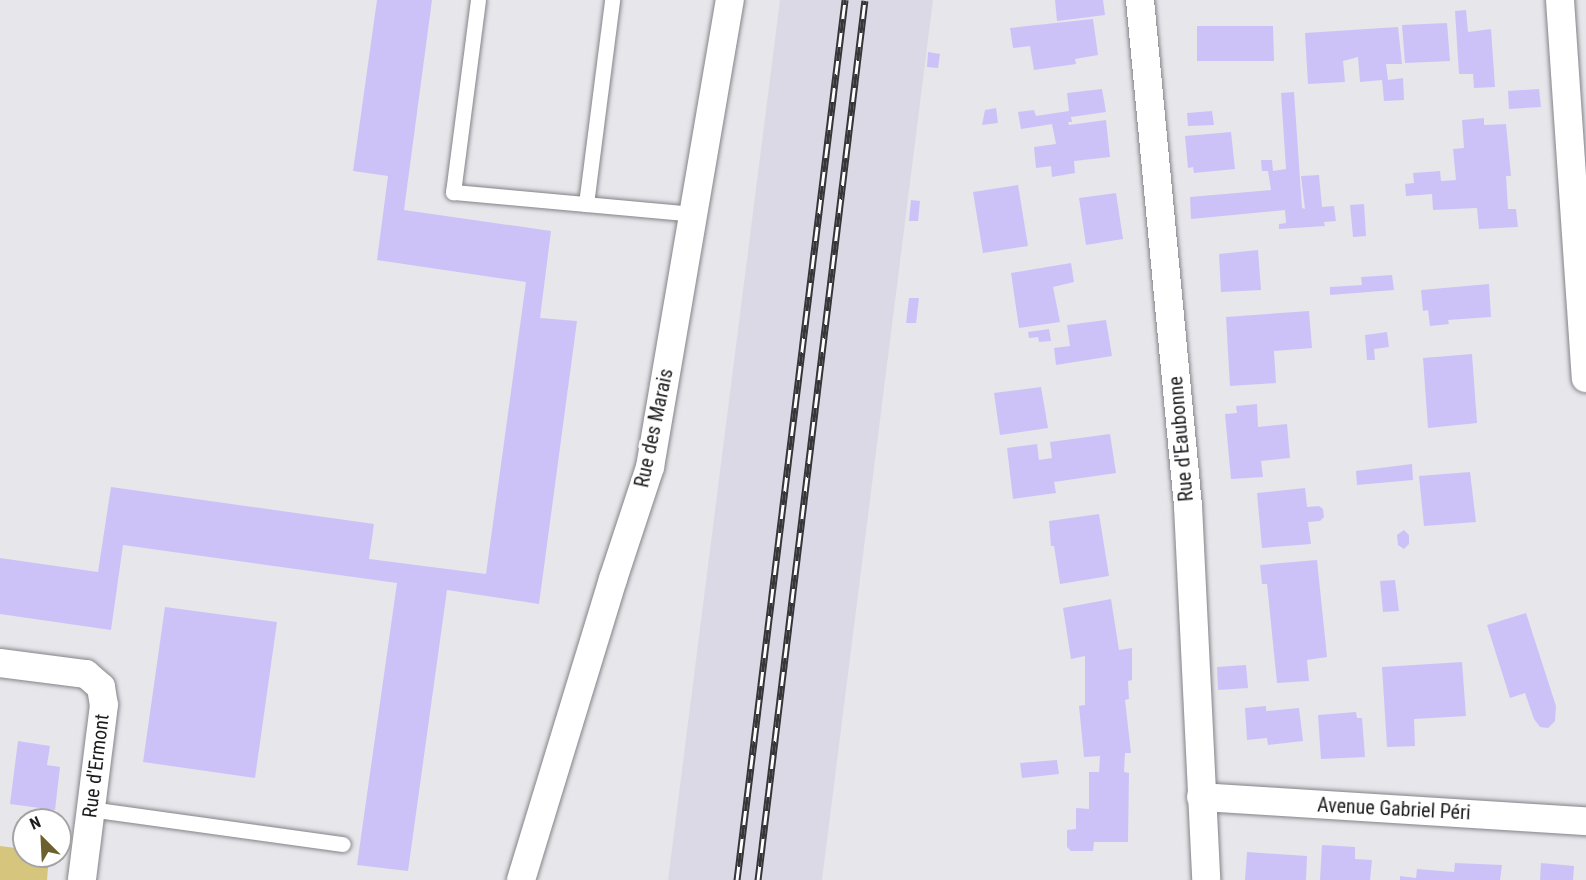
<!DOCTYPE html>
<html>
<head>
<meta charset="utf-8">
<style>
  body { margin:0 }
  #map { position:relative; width:1586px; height:880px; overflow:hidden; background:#e7e6eb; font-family:"Roboto Condensed",sans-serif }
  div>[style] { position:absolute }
  .built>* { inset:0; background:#dbd9e5 }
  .green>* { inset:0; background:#d5c57d }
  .building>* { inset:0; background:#cdc2f8 }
  .roads { filter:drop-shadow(0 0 2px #848388) drop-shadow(0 0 2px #848388) }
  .service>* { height:15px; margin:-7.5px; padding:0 7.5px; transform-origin:7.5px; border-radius:7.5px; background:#fff }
  .minor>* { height:28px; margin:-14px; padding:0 14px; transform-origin:14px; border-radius:14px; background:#fff }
  .rail>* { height:7px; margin-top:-3.5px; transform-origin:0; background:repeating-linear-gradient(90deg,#fff 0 14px,#363538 0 28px); box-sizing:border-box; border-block:2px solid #363538 }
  span { translate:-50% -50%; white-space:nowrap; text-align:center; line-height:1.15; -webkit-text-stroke:6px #fff; paint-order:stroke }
  .street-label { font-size:20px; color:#1d1c1e }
  .north { position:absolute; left:12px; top:808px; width:60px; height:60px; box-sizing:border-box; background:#fff; border:2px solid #a5a4a5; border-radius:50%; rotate:336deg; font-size:16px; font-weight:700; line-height:24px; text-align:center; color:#1d1c1e }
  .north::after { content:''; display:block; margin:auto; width:21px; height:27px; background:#6c612e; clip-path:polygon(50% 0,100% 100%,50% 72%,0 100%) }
</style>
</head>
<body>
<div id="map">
  <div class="built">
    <div style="clip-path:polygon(780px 0,933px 0,822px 880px,668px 880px)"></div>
  </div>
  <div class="green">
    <div style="clip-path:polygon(0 846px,24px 849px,24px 856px,49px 856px,47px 880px,0 880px)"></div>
  </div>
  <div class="building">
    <div style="clip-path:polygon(377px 0,432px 0,404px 210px,551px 231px,540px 318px,577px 321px,539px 604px,447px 590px,408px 871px,357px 865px,397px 583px,123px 545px,111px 630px,0 614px,0 558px,98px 572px,111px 487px,374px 524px,369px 559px,486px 574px,526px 282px,377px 260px,388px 176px,353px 171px)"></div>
    <div style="clip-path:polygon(1055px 0,1103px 0,1105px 15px,1057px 21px)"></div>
    <div style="clip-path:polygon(1466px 10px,1468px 32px,1491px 29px,1495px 87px,1474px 88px,1473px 74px,1459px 74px,1455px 11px)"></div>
    <div style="clip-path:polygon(1093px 19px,1098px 55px,1075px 59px,1076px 64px,1034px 70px,1030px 46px,1013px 48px,1010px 28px)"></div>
    <div style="clip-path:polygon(1447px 23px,1450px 61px,1405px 63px,1402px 25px)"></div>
    <div style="clip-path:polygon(1197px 26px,1273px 26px,1274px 61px,1197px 61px)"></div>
    <div style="clip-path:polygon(1398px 27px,1402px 64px,1386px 64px,1388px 80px,1403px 78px,1404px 100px,1384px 101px,1382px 80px,1360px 82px,1358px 57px,1343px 61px,1345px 82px,1308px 84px,1305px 33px)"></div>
    <div style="clip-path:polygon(928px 52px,940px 54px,938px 68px,927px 67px)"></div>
    <div style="clip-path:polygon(1102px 89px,1106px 112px,1071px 117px,1072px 122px,1068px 122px,1069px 125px,1106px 120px,1110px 157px,1074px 161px,1075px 173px,1052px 177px,1051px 166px,1036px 168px,1034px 147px,1056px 144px,1052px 124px,1021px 129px,1018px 112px,1034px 110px,1036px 116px,1069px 111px,1067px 93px)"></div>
    <div style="clip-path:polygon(1539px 89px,1541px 107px,1509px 109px,1508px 91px)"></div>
    <div style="clip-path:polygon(1294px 92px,1302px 208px,1305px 209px,1301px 176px,1319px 175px,1322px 207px,1334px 206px,1336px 221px,1324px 222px,1325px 226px,1279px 229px,1279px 224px,1286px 223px,1285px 210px,1191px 219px,1190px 197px,1271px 190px,1268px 171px,1262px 171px,1261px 160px,1272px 160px,1273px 171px,1286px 169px,1281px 93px)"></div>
    <div style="clip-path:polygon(996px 108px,998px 123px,982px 125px,985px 110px)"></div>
    <div style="clip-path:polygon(1212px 111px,1214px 125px,1188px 126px,1187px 113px)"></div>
    <div style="clip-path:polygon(1484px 118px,1484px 125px,1506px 124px,1511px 176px,1506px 176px,1508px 209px,1516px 209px,1518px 227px,1479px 229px,1477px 208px,1433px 210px,1432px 194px,1406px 196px,1405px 184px,1414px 183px,1413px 173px,1440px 171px,1441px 181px,1456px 180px,1453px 149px,1464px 148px,1462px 120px)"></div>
    <div style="clip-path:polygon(1231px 132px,1235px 169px,1194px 173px,1193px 167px,1188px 168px,1185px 136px)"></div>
    <div style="clip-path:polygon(1018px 185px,1028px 246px,983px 253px,973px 192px)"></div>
    <div style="clip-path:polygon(1116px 193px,1123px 239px,1086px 245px,1079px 198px)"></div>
    <div style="clip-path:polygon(911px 200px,920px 201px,918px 221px,909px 221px)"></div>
    <div style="clip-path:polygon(1364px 204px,1366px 236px,1353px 237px,1350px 205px)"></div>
    <div style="clip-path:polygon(1258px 250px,1261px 290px,1221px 292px,1219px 254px)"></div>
    <div style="clip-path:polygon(1071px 263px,1074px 282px,1053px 287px,1060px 322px,1019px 328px,1011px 273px)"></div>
    <div style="clip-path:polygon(1392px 275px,1394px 290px,1330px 295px,1330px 287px,1362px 285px,1361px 277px)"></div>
    <div style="clip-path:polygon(1489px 284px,1491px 317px,1448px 320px,1449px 324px,1430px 326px,1428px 310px,1423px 311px,1421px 290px)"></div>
    <div style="clip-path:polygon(909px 298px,919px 298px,916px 323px,906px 323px)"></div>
    <div style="clip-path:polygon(1309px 311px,1312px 348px,1274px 351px,1276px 383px,1230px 386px,1226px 317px)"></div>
    <div style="clip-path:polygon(1106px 320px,1112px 356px,1056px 365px,1054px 348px,1070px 346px,1067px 325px)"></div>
    <div style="clip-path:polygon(1049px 329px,1051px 341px,1039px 342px,1038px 337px,1029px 338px,1028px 332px)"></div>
    <div style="clip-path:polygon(1387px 332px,1389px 347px,1374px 349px,1375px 360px,1367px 360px,1365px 335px)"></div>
    <div style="clip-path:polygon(1472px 354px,1477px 423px,1428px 428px,1423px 358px)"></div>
    <div style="clip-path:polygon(1041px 387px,1048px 428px,1000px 435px,994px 393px)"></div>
    <div style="clip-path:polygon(1257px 404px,1258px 427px,1287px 424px,1290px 458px,1261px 461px,1263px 477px,1231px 479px,1225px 414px,1237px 413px,1236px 406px)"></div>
    <div style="clip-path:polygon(1110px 434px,1116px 473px,1054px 482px,1056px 493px,1013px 499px,1007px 448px,1037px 444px,1039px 460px,1052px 458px,1050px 442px)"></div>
    <div style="clip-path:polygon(1412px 464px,1413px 480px,1357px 485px,1356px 471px)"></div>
    <div style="clip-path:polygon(1470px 472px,1476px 522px,1424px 526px,1419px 476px)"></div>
    <div style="clip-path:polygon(1305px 488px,1307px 507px,1319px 506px,1323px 509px,1324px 517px,1320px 521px,1308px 522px,1311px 544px,1262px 548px,1257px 493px)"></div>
    <div style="clip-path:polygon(1099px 514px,1109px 576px,1060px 584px,1054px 546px,1051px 546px,1049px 521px)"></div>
    <div style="clip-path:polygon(1404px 530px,1409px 535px,1409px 544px,1404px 549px,1398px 545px,1397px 535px)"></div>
    <div style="clip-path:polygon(1317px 560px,1327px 657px,1307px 660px,1309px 681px,1277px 683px,1267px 584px,1262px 584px,1260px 565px)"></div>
    <div style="clip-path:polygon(1395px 580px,1399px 611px,1383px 612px,1380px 581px)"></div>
    <div style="clip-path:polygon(1111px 599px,1119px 650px,1132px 648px,1132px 680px,1128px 681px,1129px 699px,1125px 700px,1131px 753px,1125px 753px,1124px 772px,1129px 773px,1128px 842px,1094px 842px,1093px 851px,1071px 851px,1067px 847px,1067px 830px,1076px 829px,1076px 808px,1089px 809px,1089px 772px,1099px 772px,1100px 756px,1084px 757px,1079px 706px,1085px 705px,1085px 656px,1071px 659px,1063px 608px)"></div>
    <div style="clip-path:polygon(165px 607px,277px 622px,255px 778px,143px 762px)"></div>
    <div style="clip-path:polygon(1526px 613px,1556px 706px,1555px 721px,1548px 728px,1540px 727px,1534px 719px,1525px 693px,1510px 698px,1487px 625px)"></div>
    <div style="clip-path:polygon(1462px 662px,1466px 716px,1414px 719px,1415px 746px,1387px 747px,1382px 667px)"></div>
    <div style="clip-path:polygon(1246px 665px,1248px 688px,1218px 690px,1217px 667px)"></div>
    <div style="clip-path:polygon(1266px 706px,1266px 711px,1299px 708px,1303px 741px,1268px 745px,1267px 738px,1247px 740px,1245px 708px)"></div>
    <div style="clip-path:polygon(1356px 712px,1357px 718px,1362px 718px,1365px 757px,1321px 759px,1318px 715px)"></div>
    <div style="clip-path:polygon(18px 741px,50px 746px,47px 765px,60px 767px,55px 810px,10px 804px)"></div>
    <div style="clip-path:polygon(1057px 760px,1059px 774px,1022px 778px,1020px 763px)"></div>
    <div style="clip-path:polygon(1322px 845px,1355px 847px,1355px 859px,1372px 860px,1370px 880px,1320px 880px)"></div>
    <div style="clip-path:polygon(1247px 852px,1307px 856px,1306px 880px,1245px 880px)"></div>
    <div style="clip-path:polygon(1455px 863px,1502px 865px,1500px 880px,1400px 880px,1400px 876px,1416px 878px,1417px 869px,1454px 872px)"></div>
    <div style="clip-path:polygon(1541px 863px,1574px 866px,1573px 880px,1540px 880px)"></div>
  </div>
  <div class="roads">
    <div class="service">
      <div style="left:478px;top:0;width:194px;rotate:97.4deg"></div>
      <div style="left:453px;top:192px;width:242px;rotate:5.2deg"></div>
      <div style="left:586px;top:204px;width:206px;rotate:-82.7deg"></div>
      <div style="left:90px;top:809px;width:255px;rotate:7.9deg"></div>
    </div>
    <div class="minor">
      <div style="left:1140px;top:0;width:508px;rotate:84.58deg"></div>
      <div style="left:1188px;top:506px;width:374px;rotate:87.2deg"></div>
      <div style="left:1560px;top:0;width:379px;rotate:86.1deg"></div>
      <div style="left:0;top:663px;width:87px;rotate:7.3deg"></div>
      <div style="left:86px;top:674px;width:20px;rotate:41deg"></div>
      <div style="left:101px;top:687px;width:18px;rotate:81deg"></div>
      <div style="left:104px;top:705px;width:176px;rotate:97.2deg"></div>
      <div style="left:1201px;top:797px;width:386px;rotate:3.6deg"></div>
      <div style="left:521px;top:880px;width:315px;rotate:-73deg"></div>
      <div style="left:613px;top:579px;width:118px;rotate:-71.7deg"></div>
      <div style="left:650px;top:467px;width:474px;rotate:-80.3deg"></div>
    </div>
  </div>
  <div class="rail">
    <div style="left:737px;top:880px;width:887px;rotate:-83deg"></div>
    <div style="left:758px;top:880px;width:886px;rotate:-83.07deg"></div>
  </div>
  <div class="street-label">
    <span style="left:654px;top:428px;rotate:-78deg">Rue des Marais</span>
    <span style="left:1181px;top:439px;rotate:-95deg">Rue d'Eaubonne</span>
    <span style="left:96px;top:766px;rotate:-83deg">Rue d'Ermont</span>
    <span style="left:1394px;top:809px;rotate:3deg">Avenue Gabriel Péri</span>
  </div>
  <div class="north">N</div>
</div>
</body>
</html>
